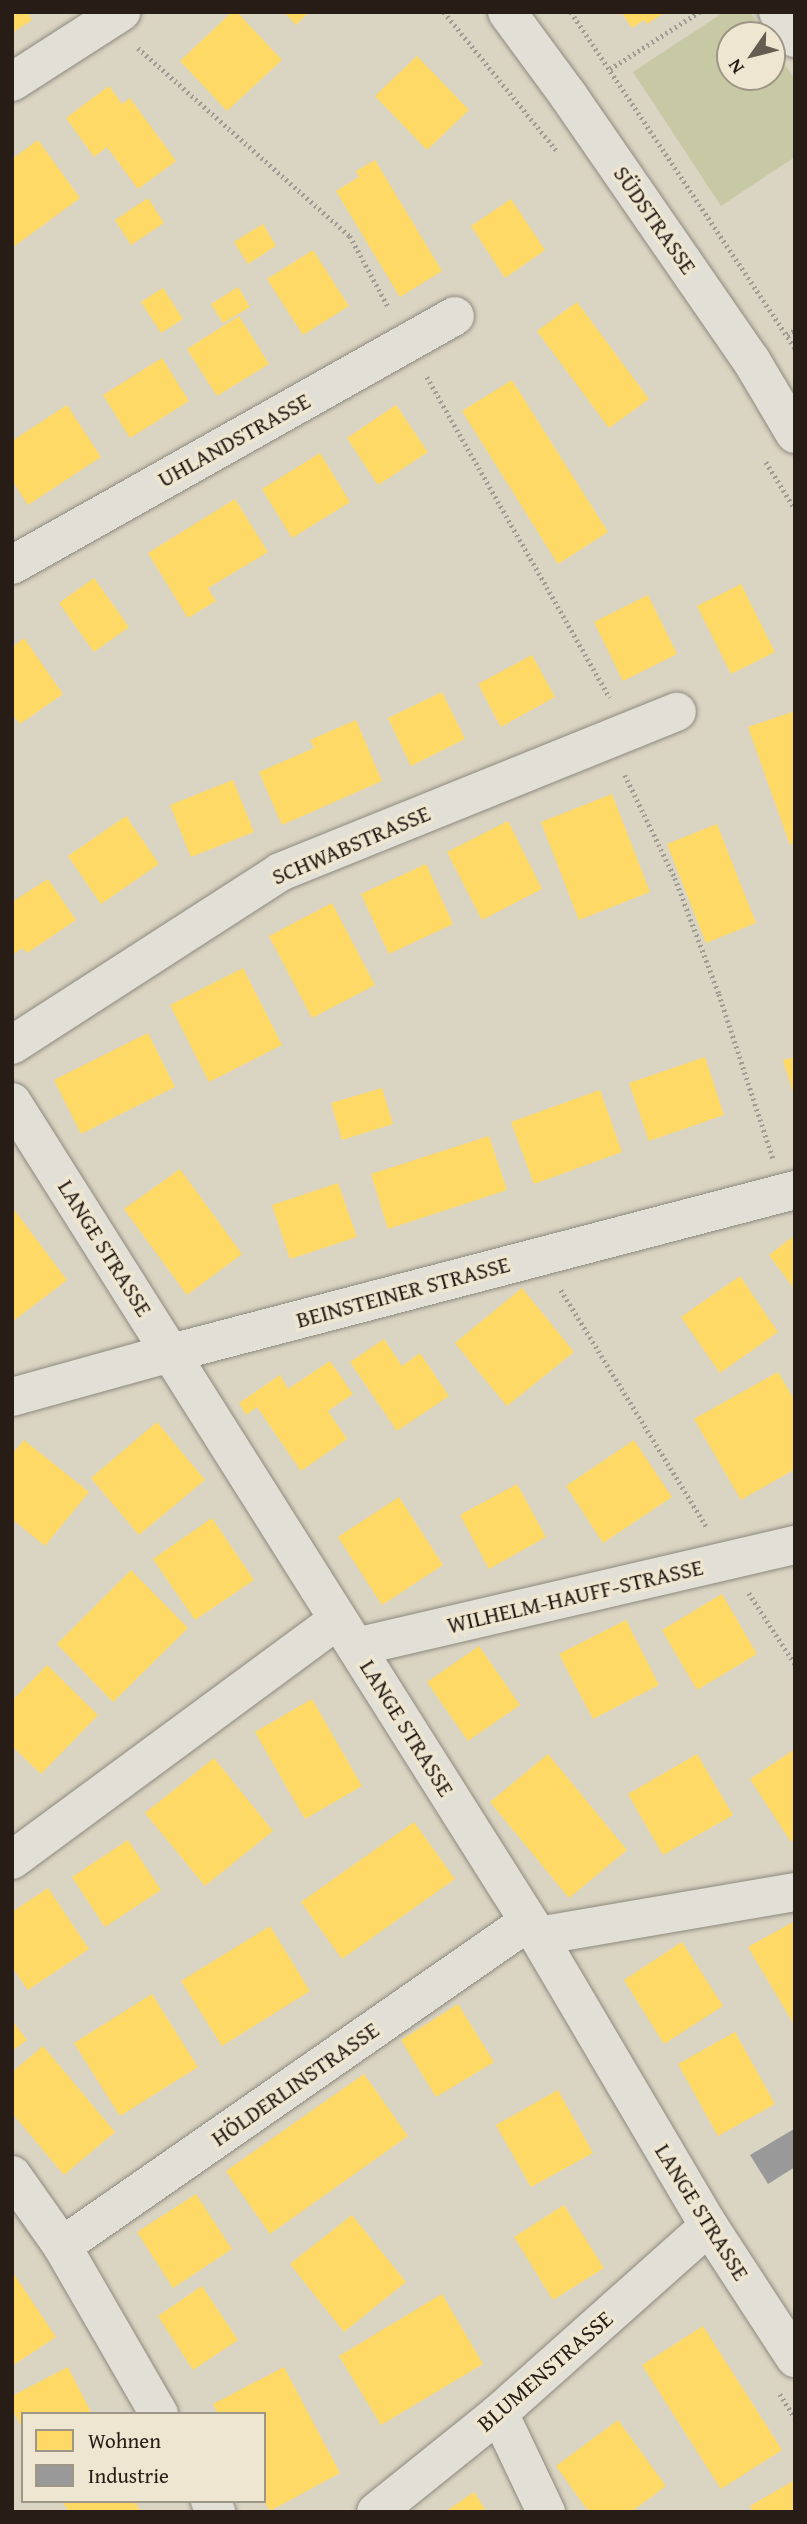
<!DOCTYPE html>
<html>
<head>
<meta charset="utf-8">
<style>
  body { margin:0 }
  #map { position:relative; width:807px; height:2524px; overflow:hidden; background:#dad4c2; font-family:"Gentium Book Plus",serif }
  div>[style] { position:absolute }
  .green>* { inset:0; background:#c7c8a4 }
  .homes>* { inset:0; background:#ffd966 }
  .industry>* { inset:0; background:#999 }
  .path>* { height:4.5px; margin-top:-2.25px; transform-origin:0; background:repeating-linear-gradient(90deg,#a09d96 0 2px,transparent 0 5.5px) }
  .roads { filter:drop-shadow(0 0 2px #8d897e) drop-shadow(0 0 2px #8d897e) }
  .street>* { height:38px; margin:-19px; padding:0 19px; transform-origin:19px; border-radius:19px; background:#e2dfd6 }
  .secondary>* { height:38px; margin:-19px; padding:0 19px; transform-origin:19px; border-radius:19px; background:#e2dfd6 }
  span { translate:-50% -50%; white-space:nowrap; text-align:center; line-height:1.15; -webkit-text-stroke:7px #eee6d0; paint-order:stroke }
  .street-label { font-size:23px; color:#271d16 }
  .frame { position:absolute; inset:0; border:14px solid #271d16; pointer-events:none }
  .legend { position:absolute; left:21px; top:2412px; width:245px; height:91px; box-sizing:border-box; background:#eee6d0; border:2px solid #9e9686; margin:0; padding:9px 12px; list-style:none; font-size:21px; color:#271d16 }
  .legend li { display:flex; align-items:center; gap:14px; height:35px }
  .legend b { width:35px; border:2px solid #9e9686 }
  .north { position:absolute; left:716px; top:21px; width:70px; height:70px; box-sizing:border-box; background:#eee6d0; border:2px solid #9e9686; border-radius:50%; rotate:235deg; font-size:19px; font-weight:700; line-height:28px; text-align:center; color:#271d16 }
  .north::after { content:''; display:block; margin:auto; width:24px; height:32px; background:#665d52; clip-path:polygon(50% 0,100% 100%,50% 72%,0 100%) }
</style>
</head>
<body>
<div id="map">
  <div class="green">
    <div style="clip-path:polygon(724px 12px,750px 12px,765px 35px,730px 35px,730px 77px,772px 77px,772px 45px,795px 80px,795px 157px,721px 206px,633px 72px)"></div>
  </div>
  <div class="homes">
    <div style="clip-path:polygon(12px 12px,27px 12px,32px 20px,12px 33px)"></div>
    <div style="clip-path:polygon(232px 12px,237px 12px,282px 60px,227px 111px,180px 61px)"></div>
    <div style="clip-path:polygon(284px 12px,309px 12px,296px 25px)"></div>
    <div style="clip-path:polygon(621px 12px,666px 12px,647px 24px,644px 20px,632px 28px)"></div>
    <div style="clip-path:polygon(417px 56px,469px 110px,427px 150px,375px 96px)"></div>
    <div style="clip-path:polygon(109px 86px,122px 104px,130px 98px,176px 161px,138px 189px,107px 147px,94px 157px,66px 118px)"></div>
    <div style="clip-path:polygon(38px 140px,80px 198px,12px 248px,12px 159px)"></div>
    <div style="clip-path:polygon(375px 160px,442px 271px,400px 297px,336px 191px,359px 177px,356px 171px)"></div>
    <div style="clip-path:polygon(148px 198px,164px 223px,131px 245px,115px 220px)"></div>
    <div style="clip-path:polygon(511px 199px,545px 250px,505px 278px,471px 226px)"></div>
    <div style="clip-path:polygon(263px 224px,276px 246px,248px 264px,234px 242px)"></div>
    <div style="clip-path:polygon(313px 250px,349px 306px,303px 335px,267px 279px)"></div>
    <div style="clip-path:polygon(238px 287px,250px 307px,223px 323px,211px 304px)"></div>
    <div style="clip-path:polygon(163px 288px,183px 319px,161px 333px,141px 302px)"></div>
    <div style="clip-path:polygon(577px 302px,649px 399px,609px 428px,537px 331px)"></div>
    <div style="clip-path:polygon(239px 316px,269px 364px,217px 396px,187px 349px)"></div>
    <div style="clip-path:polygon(162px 358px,189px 401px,130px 438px,103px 395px)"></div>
    <div style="clip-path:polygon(512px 380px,608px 532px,558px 564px,462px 411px)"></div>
    <div style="clip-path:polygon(67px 405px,101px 457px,28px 505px,12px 480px,12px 441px)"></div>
    <div style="clip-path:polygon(396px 405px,428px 452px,378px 485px,347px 438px)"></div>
    <div style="clip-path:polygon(320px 453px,350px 502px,292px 538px,262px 489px)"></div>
    <div style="clip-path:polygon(235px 499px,268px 552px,208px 588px,216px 601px,188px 618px,148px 553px)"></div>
    <div style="clip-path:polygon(94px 578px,129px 627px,94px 652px,59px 603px)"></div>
    <div style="clip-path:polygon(741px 584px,775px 652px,731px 674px,697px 606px)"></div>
    <div style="clip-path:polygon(648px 595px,677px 654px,623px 681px,594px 622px)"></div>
    <div style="clip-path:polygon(24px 638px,63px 694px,20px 724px,12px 714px,12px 647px)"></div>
    <div style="clip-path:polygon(532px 655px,555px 697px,501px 727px,478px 684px)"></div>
    <div style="clip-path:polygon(442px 692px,465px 739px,411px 766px,388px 718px)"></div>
    <div style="clip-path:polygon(795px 711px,795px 843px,790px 845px,748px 727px)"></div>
    <div style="clip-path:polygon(356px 720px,382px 781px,282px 825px,259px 772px,314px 748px,310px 740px)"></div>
    <div style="clip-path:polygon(233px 780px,254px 832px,191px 857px,170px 805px)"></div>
    <div style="clip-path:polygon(612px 794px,650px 892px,579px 920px,541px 822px)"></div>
    <div style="clip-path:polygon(126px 816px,159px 864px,101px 904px,68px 856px)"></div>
    <div style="clip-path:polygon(508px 821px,542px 889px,482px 920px,447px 852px)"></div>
    <div style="clip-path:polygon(717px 824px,756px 923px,706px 943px,667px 844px)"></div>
    <div style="clip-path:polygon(426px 864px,453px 924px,389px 954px,361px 894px)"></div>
    <div style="clip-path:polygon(48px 879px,76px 920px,27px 953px,23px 948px,12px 955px,12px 902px)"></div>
    <div style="clip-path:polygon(332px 903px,375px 985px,312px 1018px,269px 936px)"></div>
    <div style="clip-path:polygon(243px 968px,282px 1045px,209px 1082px,170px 1005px)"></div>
    <div style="clip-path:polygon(148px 1033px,175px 1087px,81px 1134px,54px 1080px)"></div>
    <div style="clip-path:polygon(705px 1057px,724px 1115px,649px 1141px,629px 1083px)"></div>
    <div style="clip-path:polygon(795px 1057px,795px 1096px,794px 1096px,783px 1060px)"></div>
    <div style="clip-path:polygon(382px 1088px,393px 1124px,342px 1140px,331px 1103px)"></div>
    <div style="clip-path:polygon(600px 1090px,622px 1152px,534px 1184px,511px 1122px)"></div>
    <div style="clip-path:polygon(489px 1136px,507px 1190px,388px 1229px,371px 1174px)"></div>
    <div style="clip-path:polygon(180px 1169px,242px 1254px,187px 1295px,124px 1209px)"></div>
    <div style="clip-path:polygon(338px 1183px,357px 1237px,290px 1259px,272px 1205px)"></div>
    <div style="clip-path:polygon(12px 1207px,67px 1280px,12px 1322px)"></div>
    <div style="clip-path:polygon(795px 1235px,795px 1290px,769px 1255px)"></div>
    <div style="clip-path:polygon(740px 1276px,778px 1332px,720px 1373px,681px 1317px)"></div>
    <div style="clip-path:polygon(522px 1288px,574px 1352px,507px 1406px,455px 1343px)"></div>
    <div style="clip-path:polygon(384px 1339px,402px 1366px,420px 1353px,449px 1396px,397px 1431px,350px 1362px)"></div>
    <div style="clip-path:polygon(330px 1361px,353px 1394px,328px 1411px,347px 1439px,301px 1471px,257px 1407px,246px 1415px,239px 1403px,280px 1375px,288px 1389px)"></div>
    <div style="clip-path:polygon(778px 1372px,795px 1401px,795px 1469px,741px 1500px,694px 1419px)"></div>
    <div style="clip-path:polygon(157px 1422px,205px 1480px,139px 1535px,91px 1478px)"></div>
    <div style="clip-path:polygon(24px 1440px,89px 1492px,45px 1546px,12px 1519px,12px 1454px)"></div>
    <div style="clip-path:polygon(634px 1440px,672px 1497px,603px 1543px,566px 1486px)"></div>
    <div style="clip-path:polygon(517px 1484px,546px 1537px,489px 1569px,460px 1515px)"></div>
    <div style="clip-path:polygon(399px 1497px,443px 1565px,382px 1605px,338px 1537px)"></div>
    <div style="clip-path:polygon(212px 1518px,254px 1580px,195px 1620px,153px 1559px)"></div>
    <div style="clip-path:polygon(131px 1570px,188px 1628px,113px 1702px,57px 1644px)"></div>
    <div style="clip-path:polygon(722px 1594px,757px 1654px,697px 1690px,662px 1630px)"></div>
    <div style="clip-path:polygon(626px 1620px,659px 1685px,593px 1719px,559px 1654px)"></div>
    <div style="clip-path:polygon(479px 1646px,520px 1705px,468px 1741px,427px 1682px)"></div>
    <div style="clip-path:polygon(47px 1665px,98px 1715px,41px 1774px,12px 1746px,12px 1701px)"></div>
    <div style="clip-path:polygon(312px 1699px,362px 1786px,305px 1819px,255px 1732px)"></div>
    <div style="clip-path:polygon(795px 1749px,795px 1839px,791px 1842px,750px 1779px)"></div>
    <div style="clip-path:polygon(548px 1754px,627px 1850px,569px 1898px,490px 1802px)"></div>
    <div style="clip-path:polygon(697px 1754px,733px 1815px,663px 1855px,628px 1794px)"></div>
    <div style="clip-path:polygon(214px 1758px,273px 1831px,205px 1886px,145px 1813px)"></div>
    <div style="clip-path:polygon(414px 1822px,455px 1879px,342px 1959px,301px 1902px)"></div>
    <div style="clip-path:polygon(128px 1840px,161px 1890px,105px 1927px,72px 1877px)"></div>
    <div style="clip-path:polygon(48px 1888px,89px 1949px,28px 1990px,12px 1967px,12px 1912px)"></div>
    <div style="clip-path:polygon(795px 1921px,795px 2026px,748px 1947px)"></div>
    <div style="clip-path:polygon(270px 1926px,310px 1991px,222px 2046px,181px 1981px)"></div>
    <div style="clip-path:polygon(682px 1942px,723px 2006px,664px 2044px,624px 1980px)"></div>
    <div style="clip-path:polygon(152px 1994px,198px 2067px,120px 2116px,74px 2043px)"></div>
    <div style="clip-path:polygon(458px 2004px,494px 2062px,436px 2097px,401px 2040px)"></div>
    <div style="clip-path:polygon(12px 2020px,27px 2040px,12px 2051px)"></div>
    <div style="clip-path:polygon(735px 2032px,775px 2104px,718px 2136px,678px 2064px)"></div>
    <div style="clip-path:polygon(43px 2046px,115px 2132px,64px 2175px,12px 2113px,12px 2072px)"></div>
    <div style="clip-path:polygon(364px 2074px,408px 2136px,270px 2234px,226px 2171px)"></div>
    <div style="clip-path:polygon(558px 2090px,593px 2153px,531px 2187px,496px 2125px)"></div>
    <div style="clip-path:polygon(196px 2194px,232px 2249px,173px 2288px,137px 2232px)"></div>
    <div style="clip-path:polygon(564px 2205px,604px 2268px,553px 2300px,514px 2237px)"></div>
    <div style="clip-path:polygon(352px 2215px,406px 2282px,344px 2332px,290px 2264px)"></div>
    <div style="clip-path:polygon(12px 2271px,56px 2337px,12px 2366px)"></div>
    <div style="clip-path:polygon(202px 2286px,238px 2340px,193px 2370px,158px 2316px)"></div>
    <div style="clip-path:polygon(442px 2294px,483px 2364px,381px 2425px,339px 2356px)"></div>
    <div style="clip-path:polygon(703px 2326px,782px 2450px,721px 2489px,642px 2365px)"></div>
    <div style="clip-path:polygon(68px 2367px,92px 2414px,23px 2414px,23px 2429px,12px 2409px,12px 2396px)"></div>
    <div style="clip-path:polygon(284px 2367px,340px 2473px,270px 2511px,264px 2501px,264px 2414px,218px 2414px,213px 2404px)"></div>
    <div style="clip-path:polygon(618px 2420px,666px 2486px,631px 2512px,589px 2512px,556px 2466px)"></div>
    <div style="clip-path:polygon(795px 2480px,795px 2512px,753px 2512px,750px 2506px)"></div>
    <div style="clip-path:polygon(474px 2492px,487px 2512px,445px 2512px)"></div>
    <div style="clip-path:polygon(62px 2501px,134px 2501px,141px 2512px,69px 2512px)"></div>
  </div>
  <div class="industry">
    <div style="clip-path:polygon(794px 2129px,795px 2167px,768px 2184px,750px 2155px)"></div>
  </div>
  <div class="path">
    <div style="left:444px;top:12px;width:178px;rotate:50.9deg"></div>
    <div style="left:571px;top:12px;width:404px;rotate:56.3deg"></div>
    <div style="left:138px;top:48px;width:283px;rotate:41.6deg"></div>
    <div style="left:350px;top:236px;width:82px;rotate:61.6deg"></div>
    <div style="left:610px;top:69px;width:106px;rotate:-32.6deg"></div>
    <div style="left:787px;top:335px;width:9px;rotate:-32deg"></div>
    <div style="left:427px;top:377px;width:369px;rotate:60.3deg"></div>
    <div style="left:766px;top:462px;width:55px;rotate:58.3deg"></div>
    <div style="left:625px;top:775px;width:114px;rotate:64.1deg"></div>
    <div style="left:675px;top:878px;width:124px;rotate:69.2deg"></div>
    <div style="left:719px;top:994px;width:173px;rotate:71.8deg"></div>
    <div style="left:561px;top:1290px;width:278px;rotate:58.4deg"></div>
    <div style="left:749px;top:1593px;width:85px;rotate:57.1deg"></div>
    <div style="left:780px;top:2394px;width:28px;rotate:58deg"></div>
  </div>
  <div class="roads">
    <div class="street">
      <div style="left:778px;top:12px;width:31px;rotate:57deg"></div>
      <div style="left:12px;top:82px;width:130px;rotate:-32.7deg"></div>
      <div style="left:12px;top:565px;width:508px;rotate:-29.34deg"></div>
      <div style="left:12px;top:1045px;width:319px;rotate:-32.8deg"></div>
      <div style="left:280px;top:872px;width:428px;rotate:-22deg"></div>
      <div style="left:12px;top:1102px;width:986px;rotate:57.76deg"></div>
      <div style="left:538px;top:1936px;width:337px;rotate:59.5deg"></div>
      <div style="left:709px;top:2226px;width:158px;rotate:56.9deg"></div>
      <div style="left:12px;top:1397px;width:165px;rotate:-15.5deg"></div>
      <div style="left:171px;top:1353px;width:645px;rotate:-14.64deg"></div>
      <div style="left:356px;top:1647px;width:451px;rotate:-13.1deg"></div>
      <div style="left:12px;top:1860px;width:404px;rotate:-36.4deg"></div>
      <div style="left:538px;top:1936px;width:261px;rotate:-9.7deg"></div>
      <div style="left:12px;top:2175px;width:87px;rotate:54.8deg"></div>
      <div style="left:62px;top:2246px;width:194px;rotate:60deg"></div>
      <div style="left:62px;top:2246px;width:568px;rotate:-34.81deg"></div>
      <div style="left:499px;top:2413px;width:110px;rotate:64.6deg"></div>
      <div style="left:210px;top:2501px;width:13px;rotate:61deg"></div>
      <div style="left:376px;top:2512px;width:158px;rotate:-38.8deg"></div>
      <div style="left:499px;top:2413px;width:281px;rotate:-41.7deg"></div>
    </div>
    <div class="secondary">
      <div style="left:507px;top:12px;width:103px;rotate:53.7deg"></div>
      <div style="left:568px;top:95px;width:322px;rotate:55.4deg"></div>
      <div style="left:751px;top:360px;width:86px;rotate:59.3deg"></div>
    </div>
  </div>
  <div class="street-label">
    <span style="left:655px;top:220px;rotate:55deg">SÜDSTRASSE</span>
    <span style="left:234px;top:440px;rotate:-29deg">UHLANDSTRASSE</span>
    <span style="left:351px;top:845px;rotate:-23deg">SCHWABSTRASSE</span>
    <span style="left:105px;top:1248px;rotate:58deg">LANGE STRASSE</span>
    <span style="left:403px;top:1292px;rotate:-15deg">BEINSTEINER STRASSE</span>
    <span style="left:575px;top:1596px;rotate:-13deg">WILHELM-HAUFF-STRASSE</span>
    <span style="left:407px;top:1728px;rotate:58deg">LANGE STRASSE</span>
    <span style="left:295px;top:2084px;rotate:-35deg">HÖLDERLINSTRASSE</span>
    <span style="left:702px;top:2212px;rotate:58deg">LANGE STRASSE</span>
    <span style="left:545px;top:2371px;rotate:-41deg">BLUMENSTRASSE</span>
  </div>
  <div class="frame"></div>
  <ul class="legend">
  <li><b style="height:19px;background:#ffd966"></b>Wohnen</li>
  <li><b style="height:19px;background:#999"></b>Industrie</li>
  </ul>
  <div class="north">N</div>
</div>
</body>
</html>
